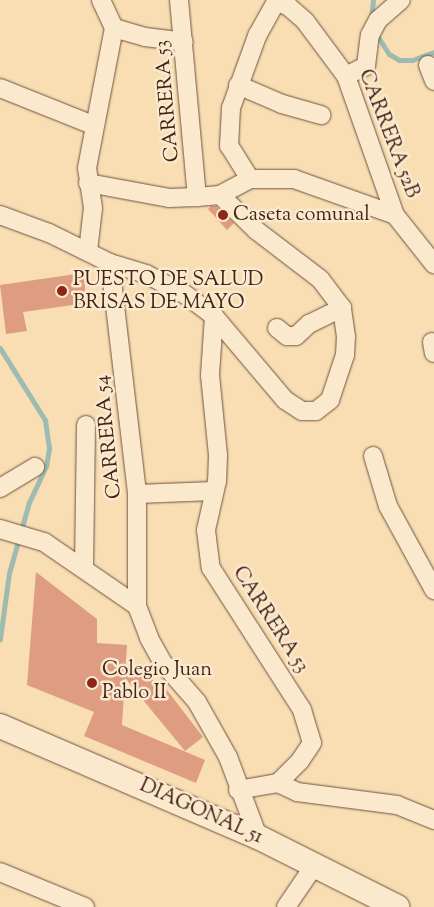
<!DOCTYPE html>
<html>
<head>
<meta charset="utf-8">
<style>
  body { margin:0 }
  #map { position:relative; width:434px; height:907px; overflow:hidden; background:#f9ddb3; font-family:"Sorts Mill Goudy",serif }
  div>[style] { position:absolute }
  .stream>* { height:5px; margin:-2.5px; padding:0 2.5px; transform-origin:2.5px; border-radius:2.5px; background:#9ebbb1 }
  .building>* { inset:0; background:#de9c81 }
  .roads { filter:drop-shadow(0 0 1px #6f523f) drop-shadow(0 0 1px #6f523f) }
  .street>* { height:18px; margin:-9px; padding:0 9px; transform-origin:9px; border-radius:9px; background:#fbe9ce }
  .secondary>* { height:24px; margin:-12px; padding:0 12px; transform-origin:12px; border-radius:12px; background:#fbe9ce }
  .dots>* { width:14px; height:14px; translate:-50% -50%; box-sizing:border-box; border:2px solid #fbe9ce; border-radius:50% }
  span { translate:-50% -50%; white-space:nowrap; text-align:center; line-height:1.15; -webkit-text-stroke:5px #fbe9ce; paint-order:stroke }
  .street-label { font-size:20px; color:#412318 }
  .poi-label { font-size:20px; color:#412318 }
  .left { translate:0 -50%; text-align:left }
</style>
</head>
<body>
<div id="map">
  <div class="stream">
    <div style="left:371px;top:19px;width:19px;rotate:-84deg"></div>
    <div style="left:375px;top:32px;width:26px;rotate:58deg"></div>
    <div style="left:389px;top:54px;width:12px;rotate:31deg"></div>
    <div style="left:399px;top:60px;width:13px"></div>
    <div style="left:412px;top:60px;width:23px;rotate:-20deg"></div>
    <div style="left:0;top:348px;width:85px;rotate:58deg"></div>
    <div style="left:45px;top:420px;width:28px;rotate:82deg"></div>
    <div style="left:49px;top:448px;width:18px;rotate:99deg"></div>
    <div style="left:46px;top:466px;width:40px;rotate:115deg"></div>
    <div style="left:29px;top:502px;width:74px;rotate:105.7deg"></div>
    <div style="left:9px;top:573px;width:67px;rotate:97.8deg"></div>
  </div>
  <div class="building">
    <div style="clip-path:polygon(211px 206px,216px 206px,234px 223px,227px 230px,208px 209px)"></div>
    <div style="clip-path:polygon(83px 273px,87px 303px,23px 312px,27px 331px,6px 334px,0 285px)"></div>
    <div style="clip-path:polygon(36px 572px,97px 619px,97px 643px,127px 645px,125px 674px,140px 663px,156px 684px,160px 681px,203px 737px,185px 751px,125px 678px,122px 725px,205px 760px,196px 783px,84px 736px,94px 712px,27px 685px)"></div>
  </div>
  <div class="roads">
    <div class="street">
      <div style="left:179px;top:0;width:198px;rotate:84.8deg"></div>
      <div style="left:278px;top:2px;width:12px;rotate:24deg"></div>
      <div style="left:289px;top:7px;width:21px;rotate:41deg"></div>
      <div style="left:305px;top:21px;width:69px;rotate:53.3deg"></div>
      <div style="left:346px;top:76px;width:147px;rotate:70.6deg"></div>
      <div style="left:395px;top:215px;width:63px;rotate:51.5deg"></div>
      <div style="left:114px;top:28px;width:32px;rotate:16deg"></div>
      <div style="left:145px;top:37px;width:39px;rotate:7deg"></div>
      <div style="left:428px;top:65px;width:17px;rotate:69deg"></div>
      <div style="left:346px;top:76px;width:22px;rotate:-27deg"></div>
      <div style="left:366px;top:66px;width:31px;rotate:-83deg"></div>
      <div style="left:370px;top:35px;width:17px;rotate:-62deg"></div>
      <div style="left:378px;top:20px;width:30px;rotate:-41deg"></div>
      <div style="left:238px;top:85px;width:48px;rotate:23.4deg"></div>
      <div style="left:282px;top:104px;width:41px;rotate:15.8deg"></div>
      <div style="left:0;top:88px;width:100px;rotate:21.7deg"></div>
      <div style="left:250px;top:179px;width:39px;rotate:-122deg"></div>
      <div style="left:229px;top:146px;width:38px;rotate:-87deg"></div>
      <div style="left:231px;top:108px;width:77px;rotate:-70.1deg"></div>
      <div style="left:257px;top:36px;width:41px;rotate:-60.9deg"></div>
      <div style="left:88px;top:183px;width:82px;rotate:10.5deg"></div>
      <div style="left:169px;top:198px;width:28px;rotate:-2deg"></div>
      <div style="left:197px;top:197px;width:23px;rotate:-5deg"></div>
      <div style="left:220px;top:195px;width:34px;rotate:-28deg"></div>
      <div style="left:250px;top:179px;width:44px"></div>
      <div style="left:294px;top:179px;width:107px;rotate:19.6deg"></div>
      <div style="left:0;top:215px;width:52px;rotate:20.2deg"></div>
      <div style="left:49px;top:233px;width:68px;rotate:26.2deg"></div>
      <div style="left:110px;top:263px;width:38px;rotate:17deg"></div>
      <div style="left:146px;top:274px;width:45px;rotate:27.7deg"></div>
      <div style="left:186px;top:295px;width:35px;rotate:37deg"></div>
      <div style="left:214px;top:316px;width:110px;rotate:49.8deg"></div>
      <div style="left:285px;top:400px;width:20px;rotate:33deg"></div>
      <div style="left:302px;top:411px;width:14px"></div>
      <div style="left:316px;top:411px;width:18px;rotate:-38deg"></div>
      <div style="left:330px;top:400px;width:47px;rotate:-71.6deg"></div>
      <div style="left:345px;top:355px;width:18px;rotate:-87deg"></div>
      <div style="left:346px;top:337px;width:29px;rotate:-98deg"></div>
      <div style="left:342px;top:308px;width:36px;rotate:-127deg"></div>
      <div style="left:320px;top:279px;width:81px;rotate:-142.6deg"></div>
      <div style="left:256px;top:230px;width:50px;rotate:-135.8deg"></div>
      <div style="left:88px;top:251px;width:43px;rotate:-83.4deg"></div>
      <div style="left:93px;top:208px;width:40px;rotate:-98.5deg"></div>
      <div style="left:87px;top:168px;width:143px;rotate:-79.1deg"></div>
      <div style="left:114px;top:28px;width:31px;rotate:-115deg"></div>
      <div style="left:110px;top:263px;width:233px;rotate:83.3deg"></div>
      <div style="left:137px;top:494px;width:112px;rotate:90deg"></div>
      <div style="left:214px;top:316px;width:59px;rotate:93.9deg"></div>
      <div style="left:210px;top:375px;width:80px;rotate:84.3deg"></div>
      <div style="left:218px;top:455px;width:26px;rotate:92deg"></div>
      <div style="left:217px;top:481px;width:50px;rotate:102.7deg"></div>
      <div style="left:206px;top:530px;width:38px;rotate:83deg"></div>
      <div style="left:211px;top:568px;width:169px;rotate:57.3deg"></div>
      <div style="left:302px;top:710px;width:34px;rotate:73deg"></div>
      <div style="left:312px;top:743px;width:22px;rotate:124deg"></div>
      <div style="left:300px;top:761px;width:31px;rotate:135deg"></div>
      <div style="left:277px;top:328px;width:13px;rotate:39deg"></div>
      <div style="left:287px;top:336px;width:9px"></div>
      <div style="left:296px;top:336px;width:18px;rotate:-43deg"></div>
      <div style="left:309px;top:324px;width:37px;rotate:-26deg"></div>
      <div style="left:432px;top:342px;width:11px;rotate:80deg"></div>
      <div style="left:373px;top:456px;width:52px;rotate:73.3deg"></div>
      <div style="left:388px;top:506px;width:96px;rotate:61.3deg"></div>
      <div style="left:0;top:488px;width:41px;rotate:-31deg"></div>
      <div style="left:137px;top:494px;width:77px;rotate:-2.2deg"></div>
      <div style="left:0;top:529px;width:46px;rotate:16.5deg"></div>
      <div style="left:44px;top:542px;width:113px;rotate:34.5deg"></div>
      <div style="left:137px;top:606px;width:34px;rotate:69deg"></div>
      <div style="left:149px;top:638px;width:29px;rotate:61deg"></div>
      <div style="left:163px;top:663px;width:52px;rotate:48.9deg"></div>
      <div style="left:197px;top:702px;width:63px;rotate:60.6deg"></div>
      <div style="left:228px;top:757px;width:85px;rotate:69.4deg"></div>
      <div style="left:84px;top:568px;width:143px;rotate:-89.2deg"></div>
      <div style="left:238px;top:790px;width:41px;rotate:-9.9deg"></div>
      <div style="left:278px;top:783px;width:21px;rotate:25deg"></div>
      <div style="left:297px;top:792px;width:101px;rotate:7.4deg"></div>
      <div style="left:397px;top:805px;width:40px;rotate:22deg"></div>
      <div style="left:0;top:872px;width:92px;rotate:22.4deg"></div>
      <div style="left:286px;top:907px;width:50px;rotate:-55.7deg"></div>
    </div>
    <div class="secondary">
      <div style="left:0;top:726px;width:281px;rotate:23.3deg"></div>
      <div style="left:258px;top:837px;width:156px;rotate:26.7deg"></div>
    </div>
  </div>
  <div class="dots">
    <div style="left:223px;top:215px;background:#8f2418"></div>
    <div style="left:62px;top:291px;background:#8f2418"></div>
    <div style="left:92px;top:683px;background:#8f2418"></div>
  </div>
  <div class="street-label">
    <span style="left:168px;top:101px;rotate:-95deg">CARRERA 53</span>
    <span style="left:388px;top:134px;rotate:69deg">CARRERA 52B</span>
    <span style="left:109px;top:437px;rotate:-96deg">CARRERA 54</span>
    <span style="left:270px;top:620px;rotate:57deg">CARRERA 53</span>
    <span style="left:201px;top:812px;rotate:24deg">DIAGONAL 51</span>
  </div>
  <div class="poi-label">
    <span class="left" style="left:233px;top:215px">Caseta comunal</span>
    <span class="left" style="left:73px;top:292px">PUESTO DE SALUD<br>BRISAS DE MAYO</span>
    <span class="left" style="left:102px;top:682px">Colegio Juan<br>Pablo II</span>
  </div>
</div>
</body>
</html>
